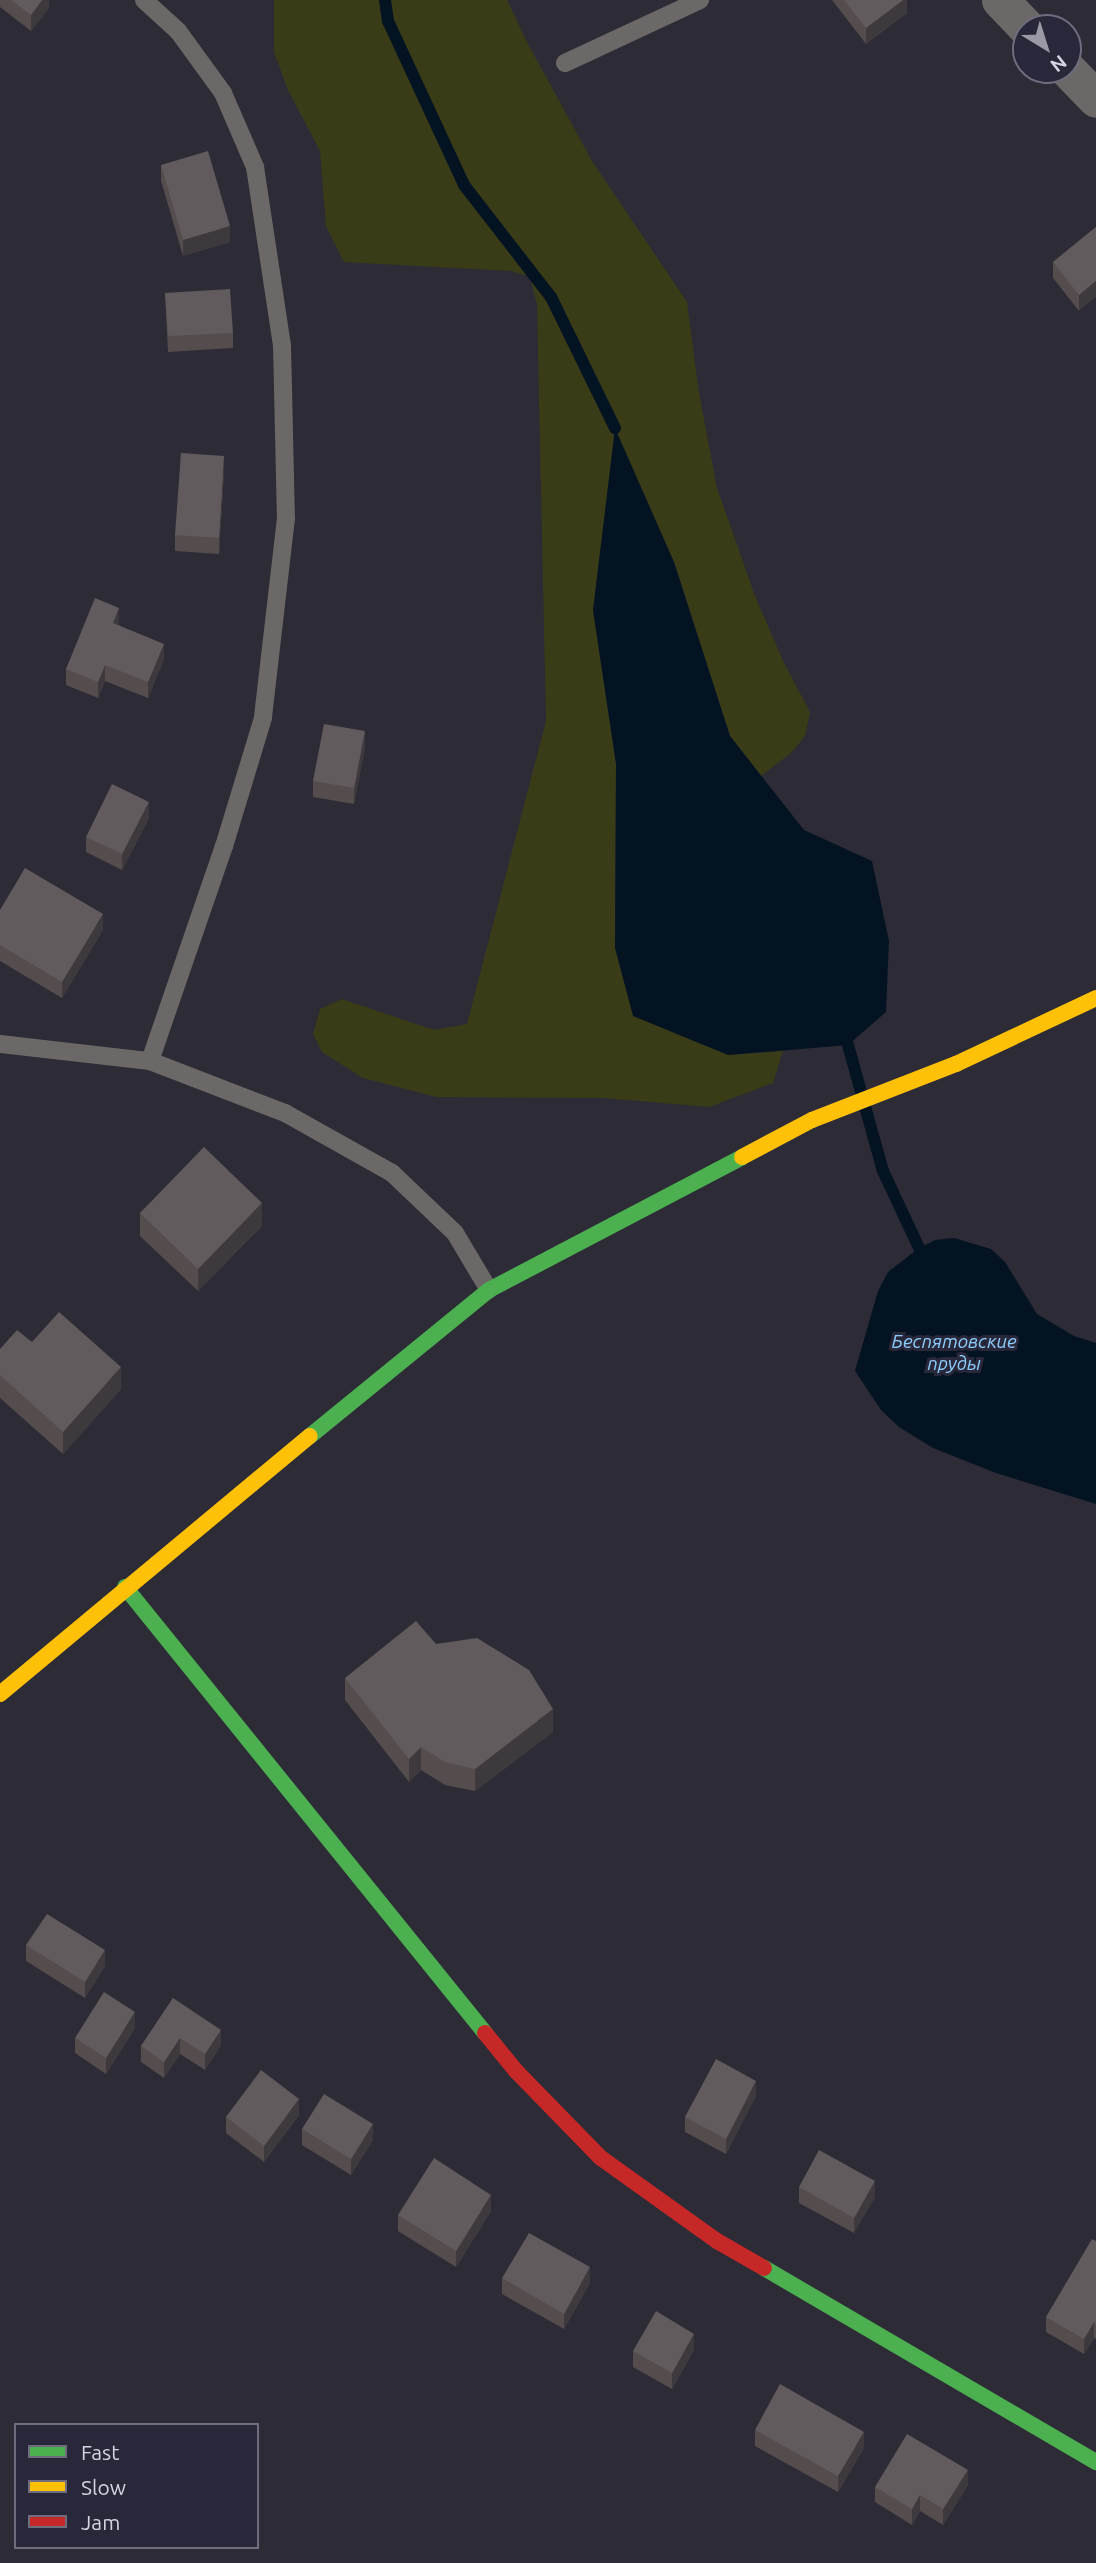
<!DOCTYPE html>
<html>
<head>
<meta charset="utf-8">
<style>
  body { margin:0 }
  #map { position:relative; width:1096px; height:2563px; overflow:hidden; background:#2c2b36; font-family:Ubuntu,sans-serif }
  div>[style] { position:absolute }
  .green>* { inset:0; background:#3a3c18 }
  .water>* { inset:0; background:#041321 }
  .stream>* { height:12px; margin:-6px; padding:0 6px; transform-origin:6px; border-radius:6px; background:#041321 }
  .lane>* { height:18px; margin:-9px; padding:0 9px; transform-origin:9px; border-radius:9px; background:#6b6867 }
  .street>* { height:37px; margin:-18.5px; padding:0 18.5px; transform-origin:18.5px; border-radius:18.5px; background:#6b6867 }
  .fast>* { height:16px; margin:-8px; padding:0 8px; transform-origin:8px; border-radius:8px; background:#4caf50 }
  .slow>* { height:16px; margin:-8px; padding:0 8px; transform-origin:8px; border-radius:8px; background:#ffc107 }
  .jam>* { height:16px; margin:-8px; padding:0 8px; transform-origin:8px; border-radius:8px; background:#c62828 }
  .wall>* { inset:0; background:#544c4d }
  .shaded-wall>* { inset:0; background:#3e393d }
  .building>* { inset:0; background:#625b5d }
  span { translate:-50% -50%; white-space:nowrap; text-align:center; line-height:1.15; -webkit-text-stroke:6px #29273a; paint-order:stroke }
  .water-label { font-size:19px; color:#8bcdfd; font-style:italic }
  .legend { position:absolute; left:14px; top:2423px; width:245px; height:126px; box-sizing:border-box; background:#29273a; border:2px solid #6e6c7d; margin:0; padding:9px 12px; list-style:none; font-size:21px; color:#d5d4e1 }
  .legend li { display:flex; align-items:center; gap:14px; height:35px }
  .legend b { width:35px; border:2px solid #6e6c7d }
  .north { position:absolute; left:1012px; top:14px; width:70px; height:70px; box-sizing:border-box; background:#29273a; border:2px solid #6e6c7d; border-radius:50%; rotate:142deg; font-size:19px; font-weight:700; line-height:28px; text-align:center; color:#d5d4e1 }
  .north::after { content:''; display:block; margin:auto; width:24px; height:32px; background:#9a99a5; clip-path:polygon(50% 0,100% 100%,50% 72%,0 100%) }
</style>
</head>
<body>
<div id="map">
  <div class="green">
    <div style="clip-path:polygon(274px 0,507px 0,527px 42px,592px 161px,687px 302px,699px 393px,717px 488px,755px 596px,784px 663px,810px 712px,805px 736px,791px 753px,761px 776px,730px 736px,674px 562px,593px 610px,616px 764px,615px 948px,728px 1055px,783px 1051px,773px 1083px,709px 1107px,603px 1098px,436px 1097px,363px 1078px,322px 1052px,313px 1034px,320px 1009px,342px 999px,434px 1030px,467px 1024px,546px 721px,537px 305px,530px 277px,511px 271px,344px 262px,326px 226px,320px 151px,288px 90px,274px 52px)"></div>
  </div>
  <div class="water">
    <div style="clip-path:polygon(615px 428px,674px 562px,730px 736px,804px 830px,872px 861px,889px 941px,886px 1012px,848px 1045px,728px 1055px,633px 1016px,615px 948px,616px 764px,593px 610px)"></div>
    <div style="clip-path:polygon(954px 1238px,991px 1249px,1005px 1262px,1037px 1314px,1074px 1336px,1096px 1343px,1096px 1504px,996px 1473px,933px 1448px,899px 1427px,881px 1410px,855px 1371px,878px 1291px,888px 1272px,919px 1248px,935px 1240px)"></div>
  </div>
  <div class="stream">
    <div style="left:385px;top:0;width:21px;rotate:82deg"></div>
    <div style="left:388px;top:21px;width:181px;rotate:65.1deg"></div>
    <div style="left:464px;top:185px;width:142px;rotate:52.2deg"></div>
    <div style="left:551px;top:297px;width:146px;rotate:64deg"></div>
    <div style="left:848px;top:1045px;width:131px;rotate:74.5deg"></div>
    <div style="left:883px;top:1171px;width:85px;rotate:64.9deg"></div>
  </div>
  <div class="lane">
    <div style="left:144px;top:0;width:46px;rotate:42.4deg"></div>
    <div style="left:178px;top:31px;width:77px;rotate:54deg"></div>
    <div style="left:223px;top:93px;width:81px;rotate:66.6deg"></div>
    <div style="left:255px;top:167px;width:180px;rotate:81.4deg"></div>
    <div style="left:282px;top:345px;width:173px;rotate:88.7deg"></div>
    <div style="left:286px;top:518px;width:201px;rotate:96.6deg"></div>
    <div style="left:263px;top:718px;width:134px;rotate:106.9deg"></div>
    <div style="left:224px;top:846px;width:227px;rotate:109deg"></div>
    <div style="left:565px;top:63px;width:149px;rotate:-25deg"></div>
    <div style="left:0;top:1044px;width:151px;rotate:6.5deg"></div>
    <div style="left:150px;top:1061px;width:145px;rotate:21.1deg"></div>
    <div style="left:285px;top:1113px;width:123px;rotate:29.3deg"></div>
    <div style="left:392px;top:1173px;width:87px;rotate:43.6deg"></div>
    <div style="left:455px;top:1233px;width:66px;rotate:59.2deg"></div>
  </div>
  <div class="street">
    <div style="left:1000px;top:0;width:39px;rotate:46deg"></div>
    <div style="left:1068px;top:70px;width:40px;rotate:46deg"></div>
  </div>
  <div class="fast">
    <div style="left:310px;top:1436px;width:231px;rotate:-39.2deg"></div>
    <div style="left:489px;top:1290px;width:286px;rotate:-27.7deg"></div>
    <div style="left:125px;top:1587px;width:573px;rotate:51.09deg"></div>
    <div style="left:764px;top:2268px;width:385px;rotate:30.3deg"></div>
  </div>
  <div class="slow">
    <div style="left:742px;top:1157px;width:79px;rotate:-27.9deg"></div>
    <div style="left:812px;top:1120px;width:155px;rotate:-21.3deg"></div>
    <div style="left:956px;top:1064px;width:155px;rotate:-25.2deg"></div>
    <div style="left:0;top:1694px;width:403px;rotate:-39.8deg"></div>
  </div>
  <div class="jam">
    <div style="left:485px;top:2033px;width:49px;rotate:50.8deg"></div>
    <div style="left:516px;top:2071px;width:122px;rotate:45.7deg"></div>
    <div style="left:601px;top:2158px;width:143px;rotate:35.6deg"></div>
    <div style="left:717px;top:2241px;width:54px;rotate:29.9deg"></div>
  </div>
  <div class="wall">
    <div style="clip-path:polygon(0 0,49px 0,49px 8px,31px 31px,0 7px)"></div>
    <div style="clip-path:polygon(832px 0,907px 0,907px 13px,866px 44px)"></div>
    <div style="clip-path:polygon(161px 165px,230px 242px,183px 256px,161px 181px)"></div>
    <div style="clip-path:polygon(1096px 227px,1079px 311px,1053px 278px,1053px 262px)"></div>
    <div style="clip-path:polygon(165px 293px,233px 333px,233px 348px,168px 352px)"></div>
    <div style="clip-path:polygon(224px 472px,219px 554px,175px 551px,175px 535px)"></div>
    <div style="clip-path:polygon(119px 624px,119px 625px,164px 659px,148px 698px,105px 681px,98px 698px,66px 685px,66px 669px)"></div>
    <div style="clip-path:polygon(365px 747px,354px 804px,313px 797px,313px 781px)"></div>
    <div style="clip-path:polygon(149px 818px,122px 870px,86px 852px,86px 837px)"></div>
    <div style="clip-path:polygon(0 910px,103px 930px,62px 998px,0 961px)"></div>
    <div style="clip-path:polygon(140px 1213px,262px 1226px,198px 1291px,140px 1236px)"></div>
    <div style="clip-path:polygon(32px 1342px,121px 1389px,63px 1454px,0 1398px,0 1349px)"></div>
    <div style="clip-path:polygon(436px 1644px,553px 1732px,475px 1791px,445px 1785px,421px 1770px,409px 1782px,345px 1700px,345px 1678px)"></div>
    <div style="clip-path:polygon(26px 1945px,105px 1966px,85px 1998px,26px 1961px)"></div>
    <div style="clip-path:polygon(173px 1998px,221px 2045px,205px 2070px,180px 2054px,164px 2078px,141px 2062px,141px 2046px)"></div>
    <div style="clip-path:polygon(135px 2028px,106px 2074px,75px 2053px,75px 2038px)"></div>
    <div style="clip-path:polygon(756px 2096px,726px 2154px,685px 2132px,685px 2117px)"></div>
    <div style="clip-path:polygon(299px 2115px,264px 2162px,226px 2133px,226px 2117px)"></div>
    <div style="clip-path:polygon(302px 2129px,373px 2140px,351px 2175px,302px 2145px)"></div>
    <div style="clip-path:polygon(799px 2187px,875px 2197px,854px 2233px,799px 2203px)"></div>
    <div style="clip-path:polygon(491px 2211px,456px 2267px,398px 2231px,398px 2215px)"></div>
    <div style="clip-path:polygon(1096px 2241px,1096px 2339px,1094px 2338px,1084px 2354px,1046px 2332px,1046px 2317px)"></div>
    <div style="clip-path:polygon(502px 2278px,590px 2283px,564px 2329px,502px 2294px)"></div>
    <div style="clip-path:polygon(694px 2350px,672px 2389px,633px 2367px,633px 2351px)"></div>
    <div style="clip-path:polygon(755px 2430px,864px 2448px,838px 2492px,755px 2446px)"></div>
    <div style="clip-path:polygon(968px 2485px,943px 2525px,920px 2511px,912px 2525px,875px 2502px,875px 2487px)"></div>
  </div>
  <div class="shaded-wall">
    <div style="clip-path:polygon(42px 0,49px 0,49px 8px,31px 31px,31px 15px)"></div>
    <div style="clip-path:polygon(903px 0,907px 0,907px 13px,866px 44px,866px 28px)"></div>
    <div style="clip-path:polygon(230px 226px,230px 242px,183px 256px,183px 240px)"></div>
    <div style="clip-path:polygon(1096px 281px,1096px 297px,1079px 311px,1079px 295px)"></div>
    <div style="clip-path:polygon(224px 456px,224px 472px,219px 554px,219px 538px)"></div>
    <div style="clip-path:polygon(119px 608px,119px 624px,113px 639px,113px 623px)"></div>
    <div style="clip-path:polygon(164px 644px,164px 659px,148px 698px,148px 682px)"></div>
    <div style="clip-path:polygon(105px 665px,105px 681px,98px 698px,98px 682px)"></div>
    <div style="clip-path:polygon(365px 731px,365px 747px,354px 804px,354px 788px)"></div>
    <div style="clip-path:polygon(149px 802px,149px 818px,122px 870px,122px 854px)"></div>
    <div style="clip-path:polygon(103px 914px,103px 930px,62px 998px,62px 982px)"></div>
    <div style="clip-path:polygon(262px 1203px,262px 1226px,198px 1291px,198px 1269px)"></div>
    <div style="clip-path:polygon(121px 1367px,121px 1389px,63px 1454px,63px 1432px)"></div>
    <div style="clip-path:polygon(553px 1709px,553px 1732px,475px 1791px,475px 1769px)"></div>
    <div style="clip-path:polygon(421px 1747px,421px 1770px,409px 1782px,409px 1759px)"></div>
    <div style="clip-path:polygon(105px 1950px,105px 1966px,85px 1998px,85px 1982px)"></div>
    <div style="clip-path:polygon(135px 2012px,135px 2028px,106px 2074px,106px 2058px)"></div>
    <div style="clip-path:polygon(221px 2030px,221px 2045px,205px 2070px,205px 2054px)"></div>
    <div style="clip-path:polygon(180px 2038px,180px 2054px,164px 2078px,164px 2062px)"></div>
    <div style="clip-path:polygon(756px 2081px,756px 2096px,726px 2154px,726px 2139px)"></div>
    <div style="clip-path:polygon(299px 2099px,299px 2115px,264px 2162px,264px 2146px)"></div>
    <div style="clip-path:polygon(373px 2124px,373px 2140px,351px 2175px,351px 2159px)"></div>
    <div style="clip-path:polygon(875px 2181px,875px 2197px,854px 2233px,854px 2218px)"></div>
    <div style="clip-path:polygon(491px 2195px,491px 2211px,456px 2267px,456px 2251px)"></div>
    <div style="clip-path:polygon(590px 2267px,590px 2283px,564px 2329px,564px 2314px)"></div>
    <div style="clip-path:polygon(1094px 2322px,1094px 2338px,1084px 2354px,1084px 2339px)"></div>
    <div style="clip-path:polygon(694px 2334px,694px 2350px,672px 2389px,672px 2373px)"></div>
    <div style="clip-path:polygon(864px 2432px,864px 2448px,838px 2492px,838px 2476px)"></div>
    <div style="clip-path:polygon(968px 2470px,968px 2485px,943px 2525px,943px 2509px)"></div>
    <div style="clip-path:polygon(920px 2495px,920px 2511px,912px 2525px,912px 2509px)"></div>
  </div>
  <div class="building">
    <div style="clip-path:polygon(11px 0,42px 0,31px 15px)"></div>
    <div style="clip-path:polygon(844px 0,903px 0,866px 28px)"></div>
    <div style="clip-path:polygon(208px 151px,230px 226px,183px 240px,161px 165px)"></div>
    <div style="clip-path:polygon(1096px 227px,1096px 281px,1079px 295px,1053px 262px)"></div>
    <div style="clip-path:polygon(230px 289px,233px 333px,168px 336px,165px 293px)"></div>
    <div style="clip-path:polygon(181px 453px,224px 456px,219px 538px,175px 535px)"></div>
    <div style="clip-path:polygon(95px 598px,119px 608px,113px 623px,164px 644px,148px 682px,105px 665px,98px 682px,66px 669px)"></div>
    <div style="clip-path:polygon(324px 724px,365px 731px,354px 788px,313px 781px)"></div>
    <div style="clip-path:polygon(112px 784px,149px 802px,122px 854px,86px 837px)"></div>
    <div style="clip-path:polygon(25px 868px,103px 914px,62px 982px,0 945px,0 910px)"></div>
    <div style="clip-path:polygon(204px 1147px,262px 1203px,198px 1269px,140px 1213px)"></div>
    <div style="clip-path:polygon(59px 1312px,121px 1367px,63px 1432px,0 1375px,0 1349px,17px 1330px,32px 1342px)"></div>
    <div style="clip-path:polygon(416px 1621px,436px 1644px,477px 1638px,529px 1670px,553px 1709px,475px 1769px,445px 1762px,421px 1747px,409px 1759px,345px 1678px)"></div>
    <div style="clip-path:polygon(47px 1914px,105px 1950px,85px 1982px,26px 1945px)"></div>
    <div style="clip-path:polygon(104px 1992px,135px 2012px,106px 2058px,75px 2038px)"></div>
    <div style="clip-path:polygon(173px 1998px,221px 2030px,205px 2054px,180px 2038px,164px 2062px,141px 2046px)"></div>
    <div style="clip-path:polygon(716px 2059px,756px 2081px,726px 2139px,685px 2117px)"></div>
    <div style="clip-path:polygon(261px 2070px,299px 2099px,264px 2146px,226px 2117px)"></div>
    <div style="clip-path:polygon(324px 2094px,373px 2124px,351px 2159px,302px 2129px)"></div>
    <div style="clip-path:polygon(819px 2150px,875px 2181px,854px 2218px,799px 2187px)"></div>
    <div style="clip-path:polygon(434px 2158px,491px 2195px,456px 2251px,398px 2215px)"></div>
    <div style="clip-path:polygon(529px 2233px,590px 2267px,564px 2314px,502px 2278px)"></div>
    <div style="clip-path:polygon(1092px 2239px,1096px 2241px,1096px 2323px,1094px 2322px,1084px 2339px,1046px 2317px)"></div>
    <div style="clip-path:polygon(656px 2311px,694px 2334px,672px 2373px,633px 2351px)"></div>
    <div style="clip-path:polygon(780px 2384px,864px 2432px,838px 2476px,755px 2430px)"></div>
    <div style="clip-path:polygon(907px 2434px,968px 2470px,943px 2509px,920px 2495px,912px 2509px,875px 2487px)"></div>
  </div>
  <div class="water-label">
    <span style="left:954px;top:1353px">Беспятовские<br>пруды</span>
  </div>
  <ul class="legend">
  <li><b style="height:9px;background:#4caf50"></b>Fast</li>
  <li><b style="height:9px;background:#ffc107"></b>Slow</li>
  <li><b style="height:9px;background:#c62828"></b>Jam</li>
  </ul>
  <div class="north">N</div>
</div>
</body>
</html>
